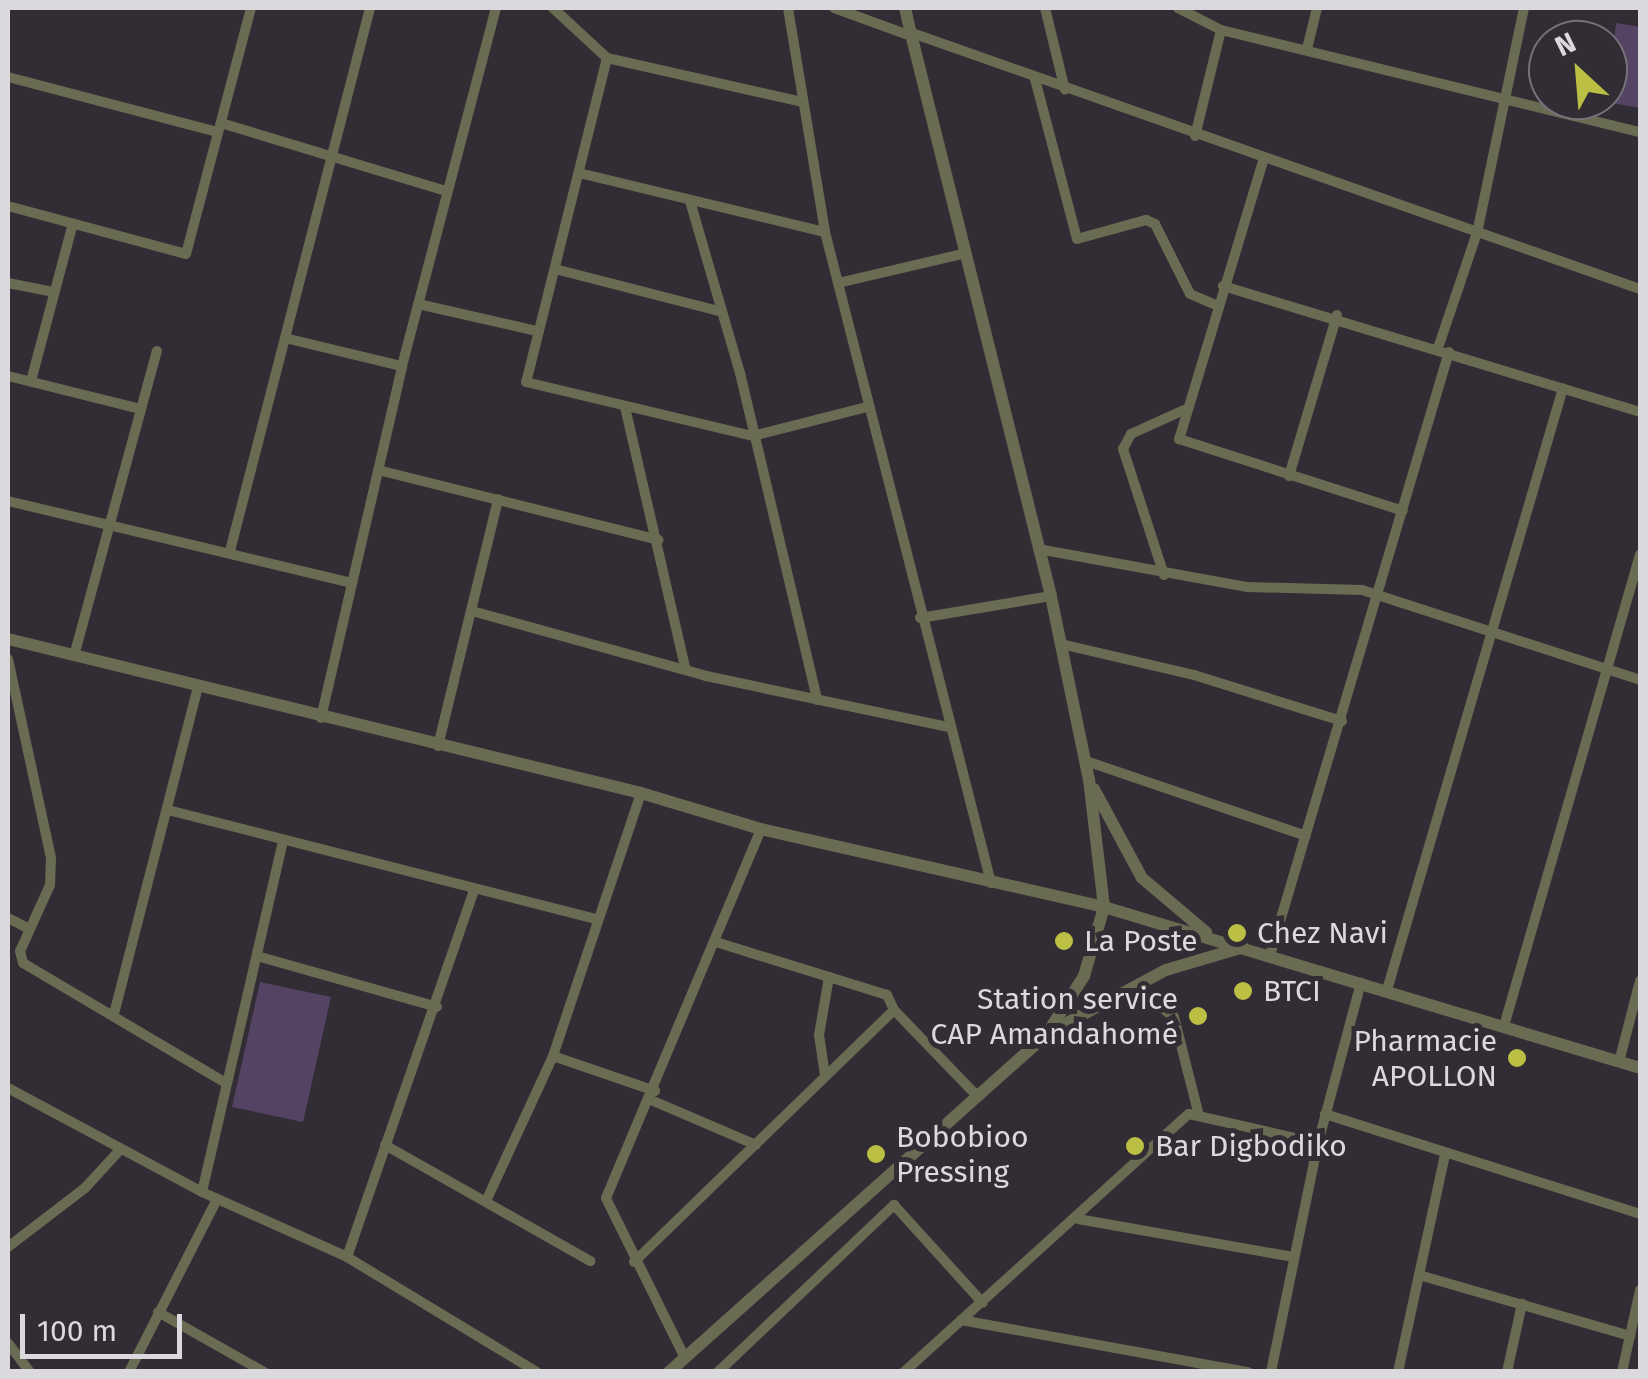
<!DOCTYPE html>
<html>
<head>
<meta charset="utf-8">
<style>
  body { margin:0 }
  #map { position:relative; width:1648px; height:1379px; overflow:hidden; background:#322d35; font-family:"Fira Sans",sans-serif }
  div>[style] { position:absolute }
  .green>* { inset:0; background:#554363 }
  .minor>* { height:10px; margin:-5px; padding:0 5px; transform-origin:5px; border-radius:5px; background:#696b52 }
  .tertiary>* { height:12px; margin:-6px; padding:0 6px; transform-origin:6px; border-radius:6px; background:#696b52 }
  .dots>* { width:28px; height:28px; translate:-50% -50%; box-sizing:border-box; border:5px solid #322d35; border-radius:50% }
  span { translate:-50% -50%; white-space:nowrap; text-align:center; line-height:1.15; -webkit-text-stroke:10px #322d35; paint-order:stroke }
  .poi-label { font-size:30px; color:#dbd9de }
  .left { translate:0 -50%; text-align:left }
  .right { translate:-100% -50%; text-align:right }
  .frame { position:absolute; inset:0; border:10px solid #dbd9de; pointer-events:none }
  .north { position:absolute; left:1528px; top:20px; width:100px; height:100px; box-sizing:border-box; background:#322d35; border:2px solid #767279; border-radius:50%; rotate:334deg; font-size:28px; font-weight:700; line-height:40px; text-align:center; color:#dbd9de }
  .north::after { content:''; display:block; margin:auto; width:35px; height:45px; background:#bbc044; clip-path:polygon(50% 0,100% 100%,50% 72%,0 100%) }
  .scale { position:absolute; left:20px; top:1314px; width:162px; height:45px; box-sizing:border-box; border:5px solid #dbd9de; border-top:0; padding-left:12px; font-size:30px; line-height:35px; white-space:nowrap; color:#dbd9de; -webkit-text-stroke:8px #322d35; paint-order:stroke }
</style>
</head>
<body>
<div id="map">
  <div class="green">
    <div style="clip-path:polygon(1616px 23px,1640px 27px,1640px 108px,1600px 101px,1608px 100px)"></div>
    <div style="clip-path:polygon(260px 982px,331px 997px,303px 1122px,232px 1107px)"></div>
  </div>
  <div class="minor">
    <div style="left:553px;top:8px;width:74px;rotate:42.8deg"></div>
    <div style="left:607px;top:58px;width:200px;rotate:12.7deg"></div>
    <div style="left:788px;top:8px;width:227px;rotate:80.6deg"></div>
    <div style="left:825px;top:232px;width:672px;rotate:75.69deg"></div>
    <div style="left:834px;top:8px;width:77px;rotate:19.9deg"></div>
    <div style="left:1045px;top:8px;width:84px;rotate:76.3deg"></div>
    <div style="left:1178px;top:8px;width:48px;rotate:27.1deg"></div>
    <div style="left:1221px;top:30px;width:431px;rotate:13.7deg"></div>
    <div style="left:915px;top:34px;width:769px;rotate:19.38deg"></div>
    <div style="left:1307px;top:49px;width:42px;rotate:-76.3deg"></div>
    <div style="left:607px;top:58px;width:334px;rotate:104deg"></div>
    <div style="left:526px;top:382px;width:233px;rotate:13.4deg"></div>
    <div style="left:753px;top:436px;width:118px;rotate:-14.3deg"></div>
    <div style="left:8px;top:77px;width:217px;rotate:14.7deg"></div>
    <div style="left:1035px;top:79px;width:165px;rotate:75.3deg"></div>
    <div style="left:1077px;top:239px;width:72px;rotate:-15.4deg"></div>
    <div style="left:1146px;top:220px;width:10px;rotate:24deg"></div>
    <div style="left:1155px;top:224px;width:78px;rotate:63.4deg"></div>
    <div style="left:1190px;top:294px;width:30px;rotate:23deg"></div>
    <div style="left:221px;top:123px;width:235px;rotate:16.8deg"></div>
    <div style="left:1195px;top:136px;width:109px;rotate:-76.2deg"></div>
    <div style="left:1264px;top:158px;width:294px;rotate:106.8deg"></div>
    <div style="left:1179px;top:439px;width:235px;rotate:17.8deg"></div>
    <div style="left:579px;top:173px;width:253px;rotate:13.5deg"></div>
    <div style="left:690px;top:201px;width:179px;rotate:73.8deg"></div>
    <div style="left:740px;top:373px;width:336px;rotate:76.7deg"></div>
    <div style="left:8px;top:206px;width:184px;rotate:15.1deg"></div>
    <div style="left:186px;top:254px;width:254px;rotate:-75.2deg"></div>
    <div style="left:555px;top:269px;width:172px;rotate:14.4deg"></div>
    <div style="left:8px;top:283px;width:47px;rotate:11.1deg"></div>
    <div style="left:838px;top:283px;width:128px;rotate:-13.1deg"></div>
    <div style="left:1223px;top:286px;width:436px;rotate:16.8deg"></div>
    <div style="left:418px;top:304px;width:122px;rotate:12.8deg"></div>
    <div style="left:285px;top:338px;width:120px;rotate:13.5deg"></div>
    <div style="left:1438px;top:348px;width:121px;rotate:-71.3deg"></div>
    <div style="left:1477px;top:233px;width:230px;rotate:-78.2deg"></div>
    <div style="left:8px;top:376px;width:136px;rotate:14deg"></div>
    <div style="left:31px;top:381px;width:163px;rotate:-75.1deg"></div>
    <div style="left:625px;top:407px;width:267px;rotate:77deg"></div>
    <div style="left:378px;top:470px;width:289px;rotate:14deg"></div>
    <div style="left:1289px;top:476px;width:168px;rotate:-73.4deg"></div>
    <div style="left:8px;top:501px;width:353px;rotate:13.4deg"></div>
    <div style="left:1038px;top:549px;width:213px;rotate:10.3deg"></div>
    <div style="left:1248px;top:587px;width:114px;rotate:1.5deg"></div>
    <div style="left:1362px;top:590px;width:292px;rotate:17.9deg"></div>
    <div style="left:230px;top:551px;width:561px;rotate:-75.54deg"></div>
    <div style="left:1164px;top:575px;width:133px;rotate:-108deg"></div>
    <div style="left:1123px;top:449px;width:17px;rotate:-62deg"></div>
    <div style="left:1131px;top:434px;width:58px;rotate:-24.4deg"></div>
    <div style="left:472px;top:611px;width:243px;rotate:15.5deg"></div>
    <div style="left:706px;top:676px;width:247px;rotate:11.9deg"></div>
    <div style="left:920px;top:618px;width:133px;rotate:-9.5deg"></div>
    <div style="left:1061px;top:644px;width:137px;rotate:13.1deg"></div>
    <div style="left:1194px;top:675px;width:155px;rotate:17.3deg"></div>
    <div style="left:74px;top:656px;width:316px;rotate:-74.8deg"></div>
    <div style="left:8px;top:659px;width:204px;rotate:77.8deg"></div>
    <div style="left:51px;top:858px;width:27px;rotate:92deg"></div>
    <div style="left:50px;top:885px;width:72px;rotate:114.4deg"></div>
    <div style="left:20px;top:951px;width:12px;rotate:76deg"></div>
    <div style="left:23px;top:963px;width:236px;rotate:30.6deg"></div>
    <div style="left:321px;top:718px;width:361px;rotate:-77deg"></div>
    <div style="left:402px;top:366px;width:370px;rotate:-75.3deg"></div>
    <div style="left:438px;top:746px;width:254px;rotate:-76.3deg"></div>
    <div style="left:1086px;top:761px;width:232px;rotate:18.8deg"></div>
    <div style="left:168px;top:810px;width:442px;rotate:14.3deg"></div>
    <div style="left:8px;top:918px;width:22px;rotate:27deg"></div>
    <div style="left:1270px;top:955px;width:629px;rotate:-73.47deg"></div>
    <div style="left:257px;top:956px;width:187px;rotate:15.8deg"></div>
    <div style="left:1134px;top:987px;width:50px;rotate:36.9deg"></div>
    <div style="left:1174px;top:1017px;width:98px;rotate:75.8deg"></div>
    <div style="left:1387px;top:990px;width:627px;rotate:-73.7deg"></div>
    <div style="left:894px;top:1010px;width:120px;rotate:46deg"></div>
    <div style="left:114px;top:1014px;width:337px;rotate:-75.6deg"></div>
    <div style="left:1504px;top:1026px;width:491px;rotate:-73.9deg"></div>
    <div style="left:553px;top:1056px;width:108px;rotate:18.9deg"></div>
    <div style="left:1619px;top:1062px;width:84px;rotate:-75.5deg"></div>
    <div style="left:825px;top:1075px;width:40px;rotate:-98.5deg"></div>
    <div style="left:819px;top:1035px;width:59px;rotate:-80.2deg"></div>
    <div style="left:8px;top:1088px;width:220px;rotate:28.2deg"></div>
    <div style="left:202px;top:1192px;width:159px;rotate:24.1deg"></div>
    <div style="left:347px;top:1257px;width:222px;rotate:31.2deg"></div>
    <div style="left:651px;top:1100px;width:114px;rotate:23.2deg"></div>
    <div style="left:1325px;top:1114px;width:330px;rotate:17.6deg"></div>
    <div style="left:385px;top:1145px;width:236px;rotate:29.5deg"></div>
    <div style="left:202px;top:1192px;width:360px;rotate:-77deg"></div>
    <div style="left:487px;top:1199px;width:157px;rotate:-65.2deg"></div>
    <div style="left:553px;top:1056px;width:277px;rotate:-71.5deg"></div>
    <div style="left:1078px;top:1219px;width:219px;rotate:10deg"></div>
    <div style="left:8px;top:1247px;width:97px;rotate:-37.5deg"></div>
    <div style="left:85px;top:1188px;width:52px;rotate:-47.4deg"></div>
    <div style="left:347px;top:1257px;width:388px;rotate:-70.9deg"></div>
    <div style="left:634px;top:1262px;width:362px;rotate:-44.1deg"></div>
    <div style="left:894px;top:1010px;width:17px;rotate:-115deg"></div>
    <div style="left:887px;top:995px;width:179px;rotate:-162.8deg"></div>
    <div style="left:1419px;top:1275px;width:220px;rotate:16.1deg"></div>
    <div style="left:158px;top:1312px;width:122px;rotate:29.5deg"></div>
    <div style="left:961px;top:1320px;width:292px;rotate:10.3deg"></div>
    <div style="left:8px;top:1343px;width:36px;rotate:53deg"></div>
    <div style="left:685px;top:1358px;width:178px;rotate:-116.3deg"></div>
    <div style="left:606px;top:1198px;width:400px;rotate:-67.2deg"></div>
    <div style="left:129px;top:1372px;width:194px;rotate:-63deg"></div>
    <div style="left:718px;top:1372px;width:243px;rotate:-43.5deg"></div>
    <div style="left:894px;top:1205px;width:132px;rotate:47.8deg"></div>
    <div style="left:904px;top:1372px;width:384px;rotate:-42.2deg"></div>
    <div style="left:1189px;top:1114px;width:132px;rotate:12.7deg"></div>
    <div style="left:1271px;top:1372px;width:234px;rotate:-78.4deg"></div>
    <div style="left:1318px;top:1143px;width:166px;rotate:-75deg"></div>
    <div style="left:1398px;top:1372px;width:222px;rotate:-77.8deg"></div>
    <div style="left:1507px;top:1372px;width:70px;rotate:-77.6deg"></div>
    <div style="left:1622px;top:1372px;width:84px;rotate:-77.6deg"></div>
  </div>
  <div class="tertiary">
    <div style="left:905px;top:8px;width:23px;rotate:77deg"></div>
    <div style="left:8px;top:639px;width:651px;rotate:13.67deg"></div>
    <div style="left:641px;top:793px;width:125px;rotate:16.7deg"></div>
    <div style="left:761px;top:829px;width:352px;rotate:12.8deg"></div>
    <div style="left:1104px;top:907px;width:560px;rotate:16.72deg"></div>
    <div style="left:1094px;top:789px;width:101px;rotate:61.7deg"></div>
    <div style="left:1142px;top:878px;width:84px;rotate:40.2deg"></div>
    <div style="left:1052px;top:1031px;width:129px;rotate:-28.2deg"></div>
    <div style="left:1166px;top:970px;width:80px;rotate:-16.6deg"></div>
    <div style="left:669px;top:1372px;width:506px;rotate:-41.79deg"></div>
    <div style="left:1046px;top:1035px;width:70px;rotate:-57.2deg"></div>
    <div style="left:1084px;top:976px;width:72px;rotate:-73.8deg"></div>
    <div style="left:1104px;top:907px;width:128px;rotate:-96.7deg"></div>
    <div style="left:1089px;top:780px;width:188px;rotate:-101.7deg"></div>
    <div style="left:1051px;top:596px;width:575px;rotate:-103.99deg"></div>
  </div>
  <div class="dots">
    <div style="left:1237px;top:933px;background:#bbc044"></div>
    <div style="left:1064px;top:941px;background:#bbc044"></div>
    <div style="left:1243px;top:991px;background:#bbc044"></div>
    <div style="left:1198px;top:1016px;background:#bbc044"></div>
    <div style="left:1517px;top:1058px;background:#bbc044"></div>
    <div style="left:1135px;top:1146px;background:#bbc044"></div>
    <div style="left:876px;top:1154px;background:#bbc044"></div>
  </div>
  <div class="poi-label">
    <span class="left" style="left:1257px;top:933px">Chez Navi</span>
    <span class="left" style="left:1084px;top:941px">La Poste</span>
    <span class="left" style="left:1263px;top:991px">BTCI</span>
    <span class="right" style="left:1178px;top:1016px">Station service<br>CAP Amandahomé</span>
    <span class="right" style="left:1497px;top:1058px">Pharmacie<br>APOLLON</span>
    <span class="left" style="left:896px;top:1154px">Bobobioo<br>Pressing</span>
    <span class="left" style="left:1155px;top:1146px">Bar Digbodiko</span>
  </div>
  <div class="frame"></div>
  <div class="north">N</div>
  <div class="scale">100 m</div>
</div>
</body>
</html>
